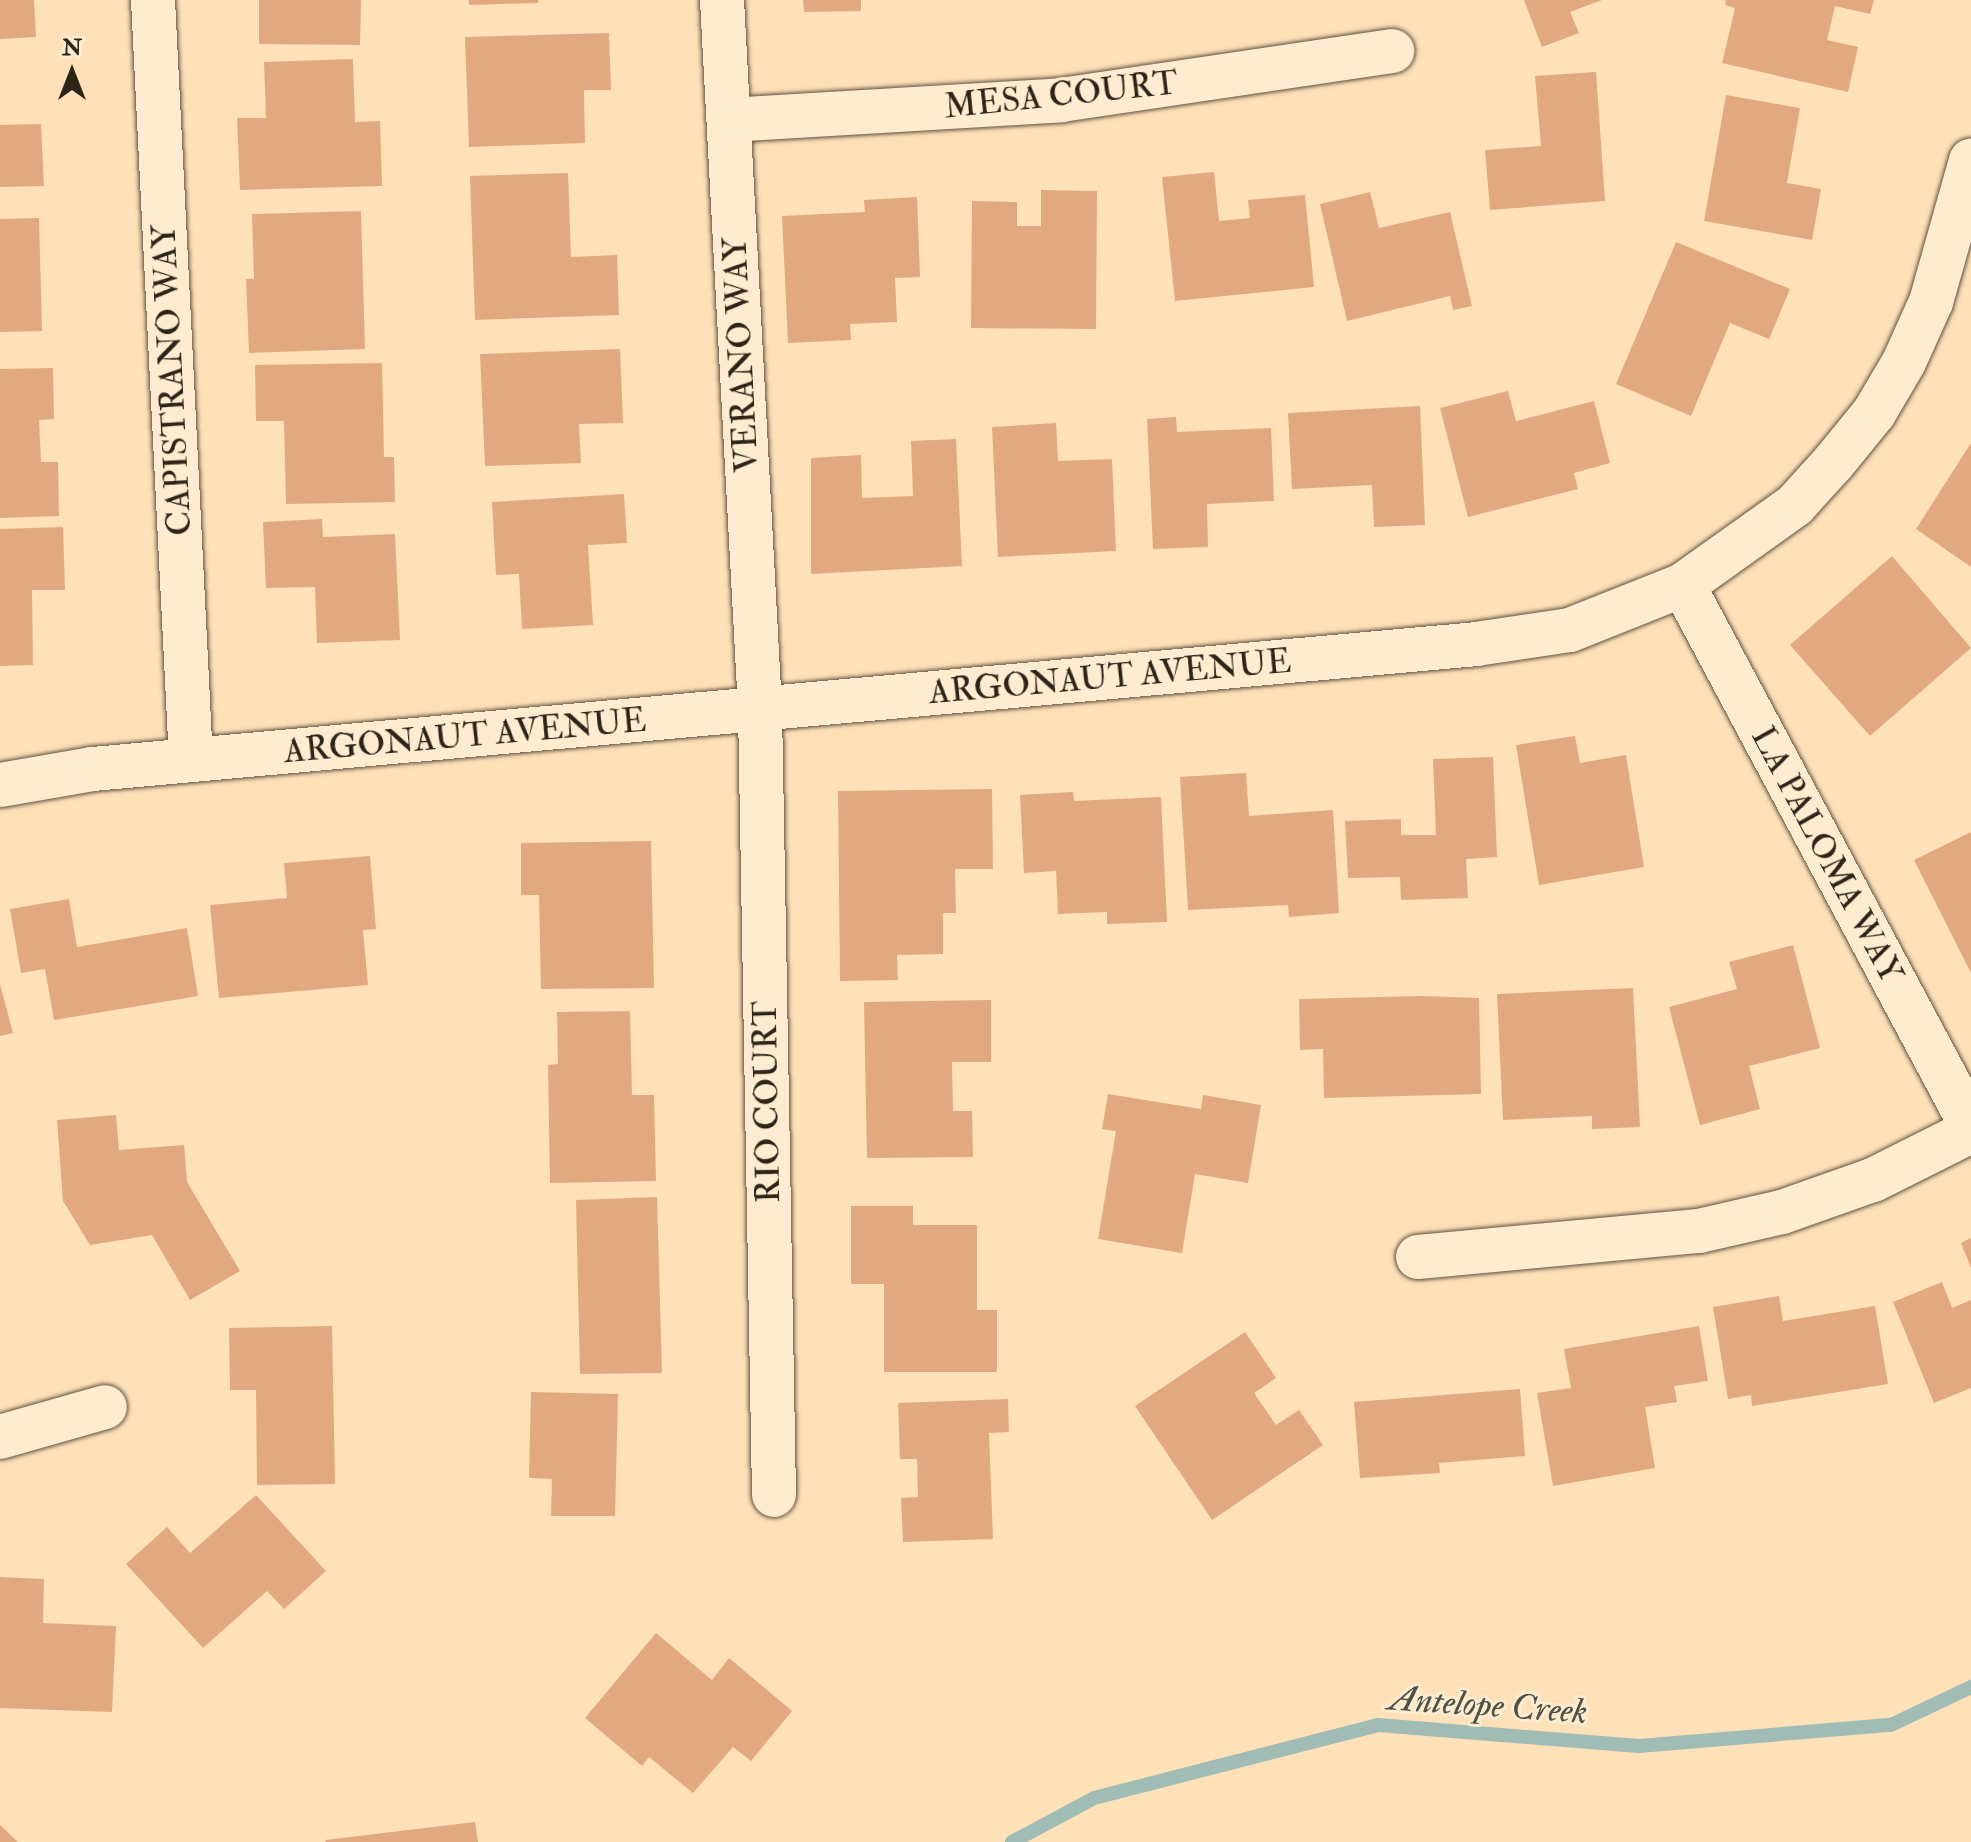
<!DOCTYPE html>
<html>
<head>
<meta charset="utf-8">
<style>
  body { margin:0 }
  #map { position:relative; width:1971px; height:1842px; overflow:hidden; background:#fee1b8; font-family:"IM FELL Double Pica",serif }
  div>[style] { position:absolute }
  .stream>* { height:14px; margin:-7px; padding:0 7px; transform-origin:7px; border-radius:7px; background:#a0bcb4 }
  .building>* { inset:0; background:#e2a981 }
  .roads { filter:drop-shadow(0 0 2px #61523f) drop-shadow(0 0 2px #61523f) }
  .minor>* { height:44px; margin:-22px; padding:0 22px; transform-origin:22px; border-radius:22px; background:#feecd1 }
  span { translate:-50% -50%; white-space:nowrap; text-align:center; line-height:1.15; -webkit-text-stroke:6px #feecd1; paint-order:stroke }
  .street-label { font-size:34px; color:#2d2317 }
  .water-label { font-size:36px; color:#505146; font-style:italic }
  .north { position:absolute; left:32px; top:32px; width:80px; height:80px; -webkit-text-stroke:6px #feecd1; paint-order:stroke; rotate:0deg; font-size:22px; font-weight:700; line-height:32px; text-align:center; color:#2d2317 }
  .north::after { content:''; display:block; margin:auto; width:28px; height:36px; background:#2d2317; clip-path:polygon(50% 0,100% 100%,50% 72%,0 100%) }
</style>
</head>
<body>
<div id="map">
  <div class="stream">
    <div style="left:1012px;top:1842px;width:93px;rotate:-28.2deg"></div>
    <div style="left:1094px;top:1798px;width:293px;rotate:-14.4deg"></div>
    <div style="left:1378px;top:1725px;width:262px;rotate:4.6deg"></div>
    <div style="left:1639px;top:1746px;width:253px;rotate:-4.8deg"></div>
    <div style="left:1891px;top:1725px;width:89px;rotate:-25.4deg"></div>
  </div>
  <div class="building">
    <div style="clip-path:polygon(0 0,34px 0,36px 37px,0 39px)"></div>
    <div style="clip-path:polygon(259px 0,361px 0,360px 45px,259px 44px)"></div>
    <div style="clip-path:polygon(469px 0,538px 0,538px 3px,469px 5px)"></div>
    <div style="clip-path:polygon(803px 0,861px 0,861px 11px,804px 12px)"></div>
    <div style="clip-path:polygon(1524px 0,1602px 0,1570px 12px,1579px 33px,1542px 47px)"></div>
    <div style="clip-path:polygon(1726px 0,1874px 0,1870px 14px,1835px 6px,1827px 40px,1858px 47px,1848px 92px,1722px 63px,1735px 8px,1725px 5px)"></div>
    <div style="clip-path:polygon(609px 33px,611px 90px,584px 90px,585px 143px,469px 147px,465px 37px)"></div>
    <div style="clip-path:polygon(353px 59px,355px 122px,380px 121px,382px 186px,240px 190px,237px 118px,266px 118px,264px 62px)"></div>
    <div style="clip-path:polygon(1596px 72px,1605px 201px,1490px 210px,1485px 150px,1541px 146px,1535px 76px)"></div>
    <div style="clip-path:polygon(1726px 95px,1800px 108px,1787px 183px,1821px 189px,1812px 240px,1704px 221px)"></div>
    <div style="clip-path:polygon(41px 124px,44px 186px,0 187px,0 125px)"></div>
    <div style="clip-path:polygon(1214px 172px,1219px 221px,1250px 218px,1248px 200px,1305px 195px,1314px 287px,1175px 301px,1162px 177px)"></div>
    <div style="clip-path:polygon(568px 173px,571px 257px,617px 255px,619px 315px,475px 320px,470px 176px)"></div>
    <div style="clip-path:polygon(1041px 190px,1097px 191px,1096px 329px,971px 328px,972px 201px,1017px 202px,1017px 226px,1041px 226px)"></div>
    <div style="clip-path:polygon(1370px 192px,1379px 228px,1450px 212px,1472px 306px,1453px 310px,1450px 296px,1347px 321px,1320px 204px)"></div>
    <div style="clip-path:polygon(917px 197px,920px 277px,895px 278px,897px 322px,850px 324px,851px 340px,788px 343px,782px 216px,865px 212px,864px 200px)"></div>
    <div style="clip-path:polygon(361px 211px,365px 349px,249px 353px,246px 279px,254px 279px,252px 214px)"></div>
    <div style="clip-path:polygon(39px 218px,42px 331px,0 332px,0 219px)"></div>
    <div style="clip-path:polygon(1676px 242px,1790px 289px,1769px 339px,1730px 323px,1691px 416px,1616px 384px)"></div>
    <div style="clip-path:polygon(620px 349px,623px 423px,579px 424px,581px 463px,485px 466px,480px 354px)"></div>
    <div style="clip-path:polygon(382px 363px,384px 457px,394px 457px,395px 502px,286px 504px,284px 421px,256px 421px,255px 365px)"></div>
    <div style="clip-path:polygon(53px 368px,54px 419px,39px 420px,41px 462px,58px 462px,59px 516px,0 518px,0 369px)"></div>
    <div style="clip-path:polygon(1508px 391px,1516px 421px,1594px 401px,1610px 463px,1574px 473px,1578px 489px,1468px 517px,1440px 408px)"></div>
    <div style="clip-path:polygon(1420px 406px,1425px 525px,1374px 527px,1372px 485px,1292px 489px,1288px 413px)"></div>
    <div style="clip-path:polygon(1176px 417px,1177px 432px,1271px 428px,1274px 501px,1207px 504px,1208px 547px,1153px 549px,1147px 419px)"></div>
    <div style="clip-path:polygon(1056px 423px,1058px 461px,1112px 459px,1116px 551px,998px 557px,992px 427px)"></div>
    <div style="clip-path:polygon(956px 439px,962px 566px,811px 574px,811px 458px,861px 455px,862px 498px,913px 496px,911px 441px)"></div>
    <div style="clip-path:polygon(1971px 443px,1971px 567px,1916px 529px)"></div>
    <div style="clip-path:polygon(624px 494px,627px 543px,588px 545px,593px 625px,522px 629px,519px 574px,496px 575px,492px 502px)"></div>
    <div style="clip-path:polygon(322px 519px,323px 537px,395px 534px,400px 640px,317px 643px,315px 587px,266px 588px,263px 522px)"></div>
    <div style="clip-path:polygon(63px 527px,65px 590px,32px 590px,33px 665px,0 666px,0 529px)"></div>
    <div style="clip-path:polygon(1892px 556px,1971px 648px,1870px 736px,1790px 645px)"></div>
    <div style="clip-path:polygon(1575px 736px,1580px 763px,1626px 755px,1644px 867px,1539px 885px,1516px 745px)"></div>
    <div style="clip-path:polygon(1493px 757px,1497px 857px,1466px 859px,1468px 898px,1401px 900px,1400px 877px,1348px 878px,1345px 821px,1401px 819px,1401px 835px,1436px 835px,1433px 759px)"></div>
    <div style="clip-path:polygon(1246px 773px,1249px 816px,1333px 810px,1339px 913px,1289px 917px,1288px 905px,1188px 910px,1180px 777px)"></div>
    <div style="clip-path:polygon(992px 789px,993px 869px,955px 869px,956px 913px,943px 913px,943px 954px,897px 955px,898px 980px,840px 981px,838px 791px)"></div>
    <div style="clip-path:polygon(1073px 792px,1074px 801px,1161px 797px,1167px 922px,1107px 924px,1107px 912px,1058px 914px,1056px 871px,1024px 873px,1020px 795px)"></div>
    <div style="clip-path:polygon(1971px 832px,1971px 973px,1914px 860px)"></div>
    <div style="clip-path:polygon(651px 841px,654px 988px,541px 989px,539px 895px,521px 895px,521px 843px)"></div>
    <div style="clip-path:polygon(370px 856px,376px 929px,363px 930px,368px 985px,219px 998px,210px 905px,287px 898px,284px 863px)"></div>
    <div style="clip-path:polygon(69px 899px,77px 947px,187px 928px,198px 996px,54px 1020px,45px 969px,21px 973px,10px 909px)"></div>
    <div style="clip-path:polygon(1793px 945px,1820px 1048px,1749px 1066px,1760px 1109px,1700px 1125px,1669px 1007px,1737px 989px,1729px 962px)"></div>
    <div style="clip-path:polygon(0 984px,13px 1033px,0 1036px)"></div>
    <div style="clip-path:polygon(1633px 988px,1640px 1127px,1592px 1129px,1592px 1116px,1503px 1120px,1497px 994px)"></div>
    <div style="clip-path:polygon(1422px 996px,1479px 998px,1481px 1094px,1324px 1098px,1323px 1049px,1300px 1050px,1299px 999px)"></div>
    <div style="clip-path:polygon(991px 1000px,991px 1062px,952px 1062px,953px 1111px,972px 1111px,973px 1157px,867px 1158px,864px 1002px)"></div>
    <div style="clip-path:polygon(630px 1011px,632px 1095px,654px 1095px,656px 1181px,550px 1183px,548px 1065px,558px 1064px,557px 1012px)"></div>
    <div style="clip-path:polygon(1108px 1094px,1201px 1109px,1203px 1095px,1261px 1105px,1248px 1183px,1195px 1174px,1182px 1253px,1098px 1239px,1116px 1131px,1102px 1129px)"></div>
    <div style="clip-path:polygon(116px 1115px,119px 1150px,184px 1145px,187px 1182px,240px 1271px,190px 1300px,152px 1235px,90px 1245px,63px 1201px,57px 1120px)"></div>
    <div style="clip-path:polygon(657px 1197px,662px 1373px,580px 1374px,576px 1200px)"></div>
    <div style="clip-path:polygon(851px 1206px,913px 1206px,913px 1225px,977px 1225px,977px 1310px,997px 1310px,997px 1372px,884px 1372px,884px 1284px,851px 1284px)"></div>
    <div style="clip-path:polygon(1971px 1238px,1971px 1268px,1961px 1243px)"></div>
    <div style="clip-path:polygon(1942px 1282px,1952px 1308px,1971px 1300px,1971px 1388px,1934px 1403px,1893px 1302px)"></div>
    <div style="clip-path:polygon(1779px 1296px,1783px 1321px,1875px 1306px,1888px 1384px,1752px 1406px,1751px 1395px,1728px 1399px,1713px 1307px)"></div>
    <div style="clip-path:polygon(332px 1326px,335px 1484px,257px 1485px,256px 1390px,230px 1390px,229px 1328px)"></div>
    <div style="clip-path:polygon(1699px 1326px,1708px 1381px,1674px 1386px,1677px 1402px,1645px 1407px,1655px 1468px,1553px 1486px,1537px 1393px,1571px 1388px,1564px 1349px)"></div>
    <div style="clip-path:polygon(1245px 1332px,1276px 1378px,1254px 1393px,1276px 1425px,1299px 1410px,1323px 1445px,1212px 1520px,1135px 1406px)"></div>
    <div style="clip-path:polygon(1520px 1389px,1525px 1456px,1439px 1463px,1440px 1473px,1360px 1478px,1354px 1402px)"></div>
    <div style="clip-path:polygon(531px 1392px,618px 1394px,615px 1516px,551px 1516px,552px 1479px,529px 1478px)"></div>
    <div style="clip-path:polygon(1008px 1399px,1009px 1432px,989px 1433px,993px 1539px,903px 1542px,901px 1498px,918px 1497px,917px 1459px,900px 1459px,898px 1403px)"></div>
    <div style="clip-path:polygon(256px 1495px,326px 1571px,284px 1609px,267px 1591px,203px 1648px,126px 1564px,167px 1527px,190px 1553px)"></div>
    <div style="clip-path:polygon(0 1577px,44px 1579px,43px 1623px,116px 1626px,112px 1712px,0 1708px)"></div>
    <div style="clip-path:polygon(656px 1633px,712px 1680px,729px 1658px,792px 1711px,751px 1761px,733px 1747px,693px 1793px,649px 1757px,642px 1766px,585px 1718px)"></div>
    <div style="clip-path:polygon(475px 1822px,478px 1842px,326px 1842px,325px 1840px)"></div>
    <div style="clip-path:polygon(0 1825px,18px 1842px,0 1842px)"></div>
  </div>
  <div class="roads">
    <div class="minor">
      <div style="left:153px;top:0;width:761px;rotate:87.14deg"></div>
      <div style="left:722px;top:0;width:710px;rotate:86.93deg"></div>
      <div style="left:760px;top:709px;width:786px;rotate:88.98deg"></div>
      <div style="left:729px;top:120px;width:333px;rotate:-3.4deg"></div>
      <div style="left:1061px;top:100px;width:335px;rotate:-8.4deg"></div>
      <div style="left:1683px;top:585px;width:612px;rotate:61.93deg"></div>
      <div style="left:0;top:785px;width:94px;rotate:-9.8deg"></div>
      <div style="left:93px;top:769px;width:1389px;rotate:-5.16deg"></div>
      <div style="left:1476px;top:644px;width:95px;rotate:-8.5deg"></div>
      <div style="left:1570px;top:630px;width:122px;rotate:-21.7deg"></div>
      <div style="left:1683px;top:585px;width:138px;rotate:-35.5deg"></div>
      <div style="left:1795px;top:505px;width:58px;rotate:-47.8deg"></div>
      <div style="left:1834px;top:462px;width:63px;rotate:-50.8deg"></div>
      <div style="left:1874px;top:413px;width:59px;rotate:-59.5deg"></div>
      <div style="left:1904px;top:362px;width:66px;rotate:-65.8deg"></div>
      <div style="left:1931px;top:302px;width:147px;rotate:-74.2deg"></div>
      <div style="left:1418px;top:1257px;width:282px;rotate:-5.3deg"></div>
      <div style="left:1699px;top:1231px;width:85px;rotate:-12.9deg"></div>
      <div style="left:1782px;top:1212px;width:96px;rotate:-19.4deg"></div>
      <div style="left:1873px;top:1180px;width:110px;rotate:-26.6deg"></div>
      <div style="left:0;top:1437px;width:109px;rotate:-15.9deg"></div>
    </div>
  </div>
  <div class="street-label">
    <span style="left:1061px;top:95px;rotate:-6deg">MESA COURT</span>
    <span style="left:741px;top:355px;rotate:-93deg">VERANO WAY</span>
    <span style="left:172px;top:380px;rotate:-93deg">CAPISTRANO WAY</span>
    <span style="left:1110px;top:677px;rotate:-5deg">ARGONAUT AVENUE</span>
    <span style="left:465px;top:736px;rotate:-5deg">ARGONAUT AVENUE</span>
    <span style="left:1827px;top:855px;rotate:62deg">LA PALOMA WAY</span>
    <span style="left:767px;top:1102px;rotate:-91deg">RIO COURT</span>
  </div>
  <div class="water-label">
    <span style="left:1488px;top:1705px;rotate:4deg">Antelope Creek</span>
  </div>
  <div class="north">N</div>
</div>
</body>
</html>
